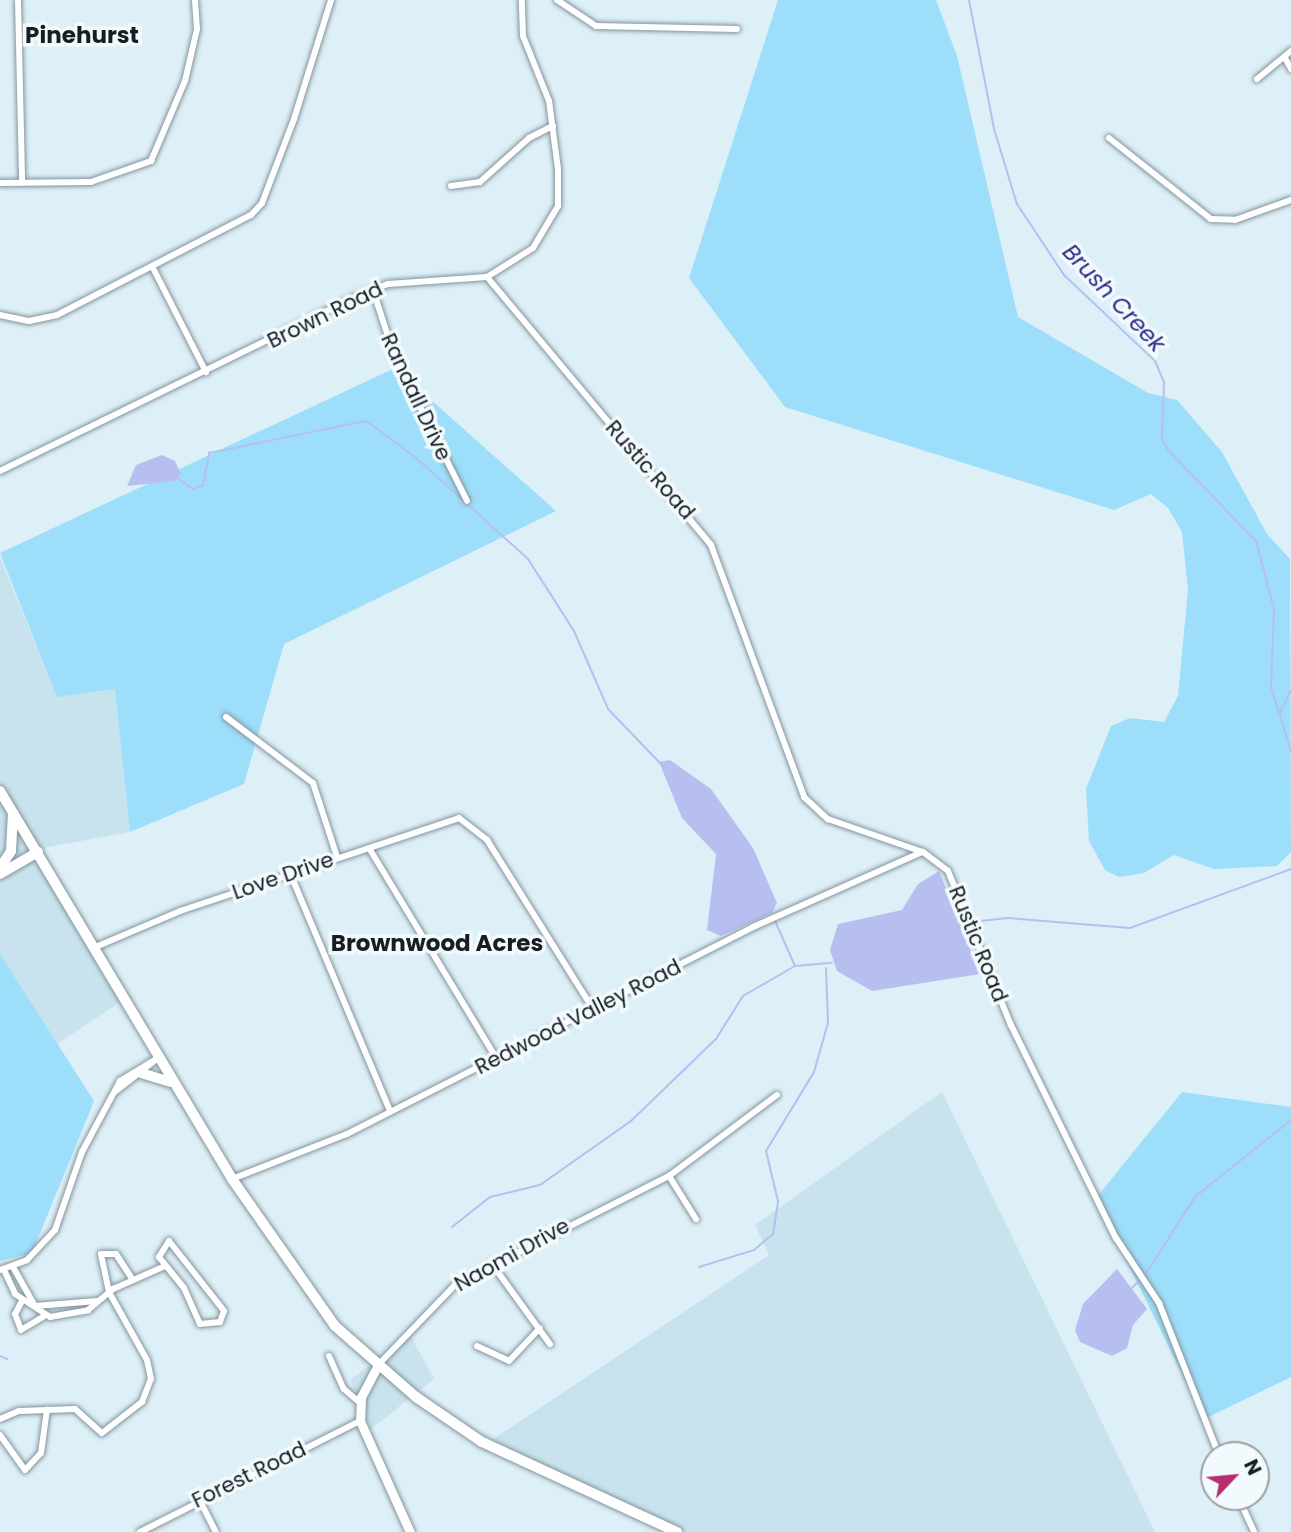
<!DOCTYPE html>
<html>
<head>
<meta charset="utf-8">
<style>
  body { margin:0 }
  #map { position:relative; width:1291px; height:1532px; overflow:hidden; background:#ddeff7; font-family:Poppins,sans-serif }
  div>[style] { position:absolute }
  .built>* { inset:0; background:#c9e3ee }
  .green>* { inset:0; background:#9ddefa }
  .water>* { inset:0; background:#b7bff1 }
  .stream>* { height:2px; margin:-1px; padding:0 1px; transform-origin:1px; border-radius:1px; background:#b7bff1 }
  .roads { filter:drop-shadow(0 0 2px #84959c) drop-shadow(0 0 2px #84959c) }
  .street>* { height:6px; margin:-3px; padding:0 3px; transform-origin:3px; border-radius:3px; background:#fff }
  .secondary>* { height:9px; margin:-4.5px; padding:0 4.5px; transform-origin:4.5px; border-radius:4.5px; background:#fff }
  .primary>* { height:10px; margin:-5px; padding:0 5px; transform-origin:5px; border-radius:5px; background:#fff }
  .highway>* { height:10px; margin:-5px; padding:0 5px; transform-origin:5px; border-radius:5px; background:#fff }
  span { translate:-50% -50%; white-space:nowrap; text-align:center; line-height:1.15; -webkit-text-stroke:7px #f3fafd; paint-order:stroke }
  .street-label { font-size:21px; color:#171d20 }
  .neighbourhood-label { font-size:23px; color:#171d20; font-weight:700 }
  .water-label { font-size:23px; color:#2f2b88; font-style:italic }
  .north { position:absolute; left:1200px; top:1441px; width:70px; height:70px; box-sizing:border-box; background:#f3fafd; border:2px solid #9ba2a5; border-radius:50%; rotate:64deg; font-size:19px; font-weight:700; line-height:28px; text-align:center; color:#171d20 }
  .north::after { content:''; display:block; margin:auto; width:24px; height:32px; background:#b62e70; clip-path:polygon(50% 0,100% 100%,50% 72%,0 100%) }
</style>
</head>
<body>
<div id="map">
  <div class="built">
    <div style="clip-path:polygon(0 557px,57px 696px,115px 688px,130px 832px,37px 849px,126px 998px,57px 1044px,0 954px)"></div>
    <div style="clip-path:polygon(942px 1092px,1155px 1532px,675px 1532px,480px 1448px,769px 1255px,755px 1225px)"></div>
    <div style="clip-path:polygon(410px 1335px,434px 1379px,371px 1429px,350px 1380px)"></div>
  </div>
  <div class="green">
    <div style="clip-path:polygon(778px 0,936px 0,957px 56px,1018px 317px,1148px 393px,1177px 400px,1222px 452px,1267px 534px,1290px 559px,1291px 852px,1277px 866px,1214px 869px,1174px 855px,1144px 873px,1119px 877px,1105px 870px,1089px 841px,1086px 789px,1111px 726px,1130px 718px,1164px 722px,1178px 696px,1188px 590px,1182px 532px,1168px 508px,1151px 494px,1114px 510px,785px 407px,689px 278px)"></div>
    <div style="clip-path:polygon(395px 368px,556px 511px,284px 644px,244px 784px,130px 832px,115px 689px,57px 697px,0 553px)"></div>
    <div style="clip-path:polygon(0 954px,94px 1101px,32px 1253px,0 1261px)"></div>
    <div style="clip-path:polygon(1182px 1092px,1291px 1107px,1291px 1377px,1204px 1419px,1096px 1198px)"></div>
  </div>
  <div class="water">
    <div style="clip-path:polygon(162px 455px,175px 461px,181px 474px,175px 481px,127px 486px,136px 465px)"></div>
    <div style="clip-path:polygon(670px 760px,711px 789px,753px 848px,777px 903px,772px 913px,721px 936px,707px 930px,716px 854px,682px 818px,659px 762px)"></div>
    <div style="clip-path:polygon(939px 871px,980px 974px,872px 991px,837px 971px,830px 950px,838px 924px,902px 910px,918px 884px)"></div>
    <div style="clip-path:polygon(1117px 1269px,1147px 1309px,1133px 1325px,1127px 1348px,1112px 1356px,1080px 1342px,1075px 1330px,1083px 1304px)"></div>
  </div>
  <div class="stream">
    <div style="left:969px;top:0;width:131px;rotate:79deg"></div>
    <div style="left:994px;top:129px;width:78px;rotate:73deg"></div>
    <div style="left:1017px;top:204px;width:85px;rotate:56.5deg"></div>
    <div style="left:1064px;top:275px;width:125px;rotate:43.4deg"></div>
    <div style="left:1155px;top:361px;width:23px;rotate:67deg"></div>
    <div style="left:1164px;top:382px;width:57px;rotate:92deg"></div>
    <div style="left:1162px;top:439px;width:13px;rotate:61deg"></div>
    <div style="left:1168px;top:450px;width:127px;rotate:46deg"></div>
    <div style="left:1256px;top:541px;width:70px;rotate:75.2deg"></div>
    <div style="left:1274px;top:609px;width:78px;rotate:92.2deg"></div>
    <div style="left:1271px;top:687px;width:67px;rotate:72.6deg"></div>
    <div style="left:177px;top:478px;width:19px;rotate:35deg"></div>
    <div style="left:193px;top:489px;width:11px;rotate:-22deg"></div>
    <div style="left:203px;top:485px;width:33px;rotate:-79deg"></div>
    <div style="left:209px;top:453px;width:160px;rotate:-11.5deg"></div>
    <div style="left:366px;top:421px;width:59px;rotate:36.1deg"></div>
    <div style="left:414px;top:456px;width:154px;rotate:42.1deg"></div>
    <div style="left:528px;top:559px;width:85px;rotate:57.4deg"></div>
    <div style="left:574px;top:631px;width:85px;rotate:66.4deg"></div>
    <div style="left:608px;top:709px;width:75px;rotate:46.1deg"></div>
    <div style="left:1279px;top:714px;width:27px;rotate:-63deg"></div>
    <div style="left:775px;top:921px;width:49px;rotate:66deg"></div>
    <div style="left:795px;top:966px;width:37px;rotate:-5deg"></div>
    <div style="left:962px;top:923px;width:46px;rotate:-6.2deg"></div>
    <div style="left:1008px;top:918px;width:122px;rotate:4.7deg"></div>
    <div style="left:1130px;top:928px;width:171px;rotate:-20.1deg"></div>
    <div style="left:452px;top:1227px;width:48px;rotate:-38.3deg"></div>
    <div style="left:490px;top:1197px;width:51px;rotate:-13.5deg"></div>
    <div style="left:540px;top:1185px;width:111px;rotate:-35.1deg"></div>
    <div style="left:631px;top:1121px;width:118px;rotate:-44deg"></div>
    <div style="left:716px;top:1039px;width:51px;rotate:-57.9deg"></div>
    <div style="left:743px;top:996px;width:60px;rotate:-30deg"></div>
    <div style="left:699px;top:1267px;width:58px;rotate:-17.2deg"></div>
    <div style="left:754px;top:1250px;width:25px;rotate:-40deg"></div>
    <div style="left:773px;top:1234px;width:33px;rotate:-81deg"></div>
    <div style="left:778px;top:1201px;width:51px;rotate:-103.5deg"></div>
    <div style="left:766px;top:1151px;width:92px;rotate:-58.7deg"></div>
    <div style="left:814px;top:1072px;width:51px;rotate:-74.1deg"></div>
    <div style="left:828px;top:1023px;width:55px;rotate:-92.1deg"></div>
    <div style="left:1145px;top:1275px;width:93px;rotate:-57.3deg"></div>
    <div style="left:1195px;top:1197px;width:123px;rotate:-38.7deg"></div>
    <div style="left:1132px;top:1288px;width:13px;rotate:-45deg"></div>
    <div style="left:0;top:1356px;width:8px;rotate:23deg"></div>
  </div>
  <div class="roads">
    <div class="street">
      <div style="left:18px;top:0;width:182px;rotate:88.7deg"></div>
      <div style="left:557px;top:0;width:47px;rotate:33.7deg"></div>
      <div style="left:596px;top:26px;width:141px;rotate:1.2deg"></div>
      <div style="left:1285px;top:58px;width:13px;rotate:61deg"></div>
      <div style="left:1257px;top:79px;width:44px;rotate:-39.5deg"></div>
      <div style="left:1109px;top:138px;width:130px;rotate:38.5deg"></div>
      <div style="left:1211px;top:219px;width:24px;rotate:2deg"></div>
      <div style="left:1235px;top:220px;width:59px;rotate:-19.7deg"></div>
      <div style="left:0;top:183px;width:91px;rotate:-0.6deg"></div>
      <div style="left:91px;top:182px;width:64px;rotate:-19.3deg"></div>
      <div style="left:151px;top:161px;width:87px;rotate:-67deg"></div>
      <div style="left:185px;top:81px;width:53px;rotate:-77deg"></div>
      <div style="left:197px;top:29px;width:29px;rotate:-94deg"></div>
      <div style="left:451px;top:186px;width:29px;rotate:-8deg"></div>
      <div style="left:480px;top:182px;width:66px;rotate:-41.9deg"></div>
      <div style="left:529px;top:138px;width:27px;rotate:-27deg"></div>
      <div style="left:153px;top:268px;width:117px;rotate:63deg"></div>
      <div style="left:487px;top:277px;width:349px;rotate:50.1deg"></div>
      <div style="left:711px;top:545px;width:269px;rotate:69.7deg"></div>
      <div style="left:804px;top:797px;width:33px;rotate:43deg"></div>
      <div style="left:828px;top:819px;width:101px;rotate:19.2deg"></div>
      <div style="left:923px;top:852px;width:31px;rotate:37deg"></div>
      <div style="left:948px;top:871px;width:166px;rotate:67.8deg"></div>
      <div style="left:1011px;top:1025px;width:237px;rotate:63.8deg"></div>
      <div style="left:1116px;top:1238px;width:78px;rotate:56.5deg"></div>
      <div style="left:1159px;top:1303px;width:163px;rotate:68.5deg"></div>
      <div style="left:373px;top:290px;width:68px;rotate:72.1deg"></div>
      <div style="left:394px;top:355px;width:163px;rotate:63.4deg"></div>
      <div style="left:0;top:315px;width:30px;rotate:12deg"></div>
      <div style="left:29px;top:321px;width:29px;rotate:-12deg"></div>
      <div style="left:57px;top:315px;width:218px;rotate:-27.3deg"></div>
      <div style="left:251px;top:215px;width:16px;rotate:-47deg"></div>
      <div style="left:262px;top:203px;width:90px;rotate:-69.1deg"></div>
      <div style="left:294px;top:119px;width:125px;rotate:-72.7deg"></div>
      <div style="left:0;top:471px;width:393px;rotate:-26.1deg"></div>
      <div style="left:353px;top:298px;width:38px;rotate:-22deg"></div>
      <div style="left:388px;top:284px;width:99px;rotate:-4deg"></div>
      <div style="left:487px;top:277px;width:54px;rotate:-32.2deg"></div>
      <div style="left:533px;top:248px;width:49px;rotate:-59.2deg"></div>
      <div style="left:558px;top:206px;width:37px;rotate:-90deg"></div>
      <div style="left:558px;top:169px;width:69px;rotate:-97.5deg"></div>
      <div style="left:549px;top:101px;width:70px;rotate:-111.8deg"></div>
      <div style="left:523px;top:36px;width:36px;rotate:-92deg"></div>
      <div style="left:226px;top:717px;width:109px;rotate:37.2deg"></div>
      <div style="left:313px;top:783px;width:78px;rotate:72deg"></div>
      <div style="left:369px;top:848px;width:247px;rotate:58.8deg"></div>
      <div style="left:290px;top:873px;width:256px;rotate:67.2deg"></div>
      <div style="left:93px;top:948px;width:95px;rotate:-23deg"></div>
      <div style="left:180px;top:911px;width:294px;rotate:-18.4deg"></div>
      <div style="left:459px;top:818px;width:36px;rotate:38deg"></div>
      <div style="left:487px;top:840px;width:203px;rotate:57.9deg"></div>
      <div style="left:116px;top:1091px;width:53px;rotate:-38.2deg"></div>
      <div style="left:669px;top:1176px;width:51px;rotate:57.9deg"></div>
      <div style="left:232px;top:1179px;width:123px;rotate:-21.4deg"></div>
      <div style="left:347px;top:1134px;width:456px;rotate:-27deg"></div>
      <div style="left:753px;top:927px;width:185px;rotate:-23.9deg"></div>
      <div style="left:169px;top:1241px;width:89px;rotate:51.8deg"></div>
      <div style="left:224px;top:1311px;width:12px;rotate:110deg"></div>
      <div style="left:220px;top:1322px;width:20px;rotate:174deg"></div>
      <div style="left:200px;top:1324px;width:39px;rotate:-114deg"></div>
      <div style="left:184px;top:1288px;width:40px;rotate:-129deg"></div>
      <div style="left:159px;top:1257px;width:19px;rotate:-58deg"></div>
      <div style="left:492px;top:1264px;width:99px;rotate:54.1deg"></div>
      <div style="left:13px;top:1267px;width:45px;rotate:60.6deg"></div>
      <div style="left:35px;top:1306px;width:62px;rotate:-4.6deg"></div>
      <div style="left:0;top:1270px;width:29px;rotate:-20deg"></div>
      <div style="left:27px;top:1260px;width:41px;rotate:-47deg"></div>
      <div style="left:55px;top:1230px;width:83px;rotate:-70.9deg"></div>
      <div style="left:82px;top:1152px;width:81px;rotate:-61.8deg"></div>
      <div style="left:120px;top:1081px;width:44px;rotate:-31.2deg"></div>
      <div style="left:4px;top:1270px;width:26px;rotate:65deg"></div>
      <div style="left:15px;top:1294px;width:42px;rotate:33.3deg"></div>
      <div style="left:50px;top:1317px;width:39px;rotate:-10deg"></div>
      <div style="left:88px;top:1310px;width:33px;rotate:-40deg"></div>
      <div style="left:113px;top:1289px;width:57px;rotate:-23.9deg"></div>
      <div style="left:22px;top:1301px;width:15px;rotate:118deg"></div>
      <div style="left:15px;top:1314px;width:17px;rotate:69deg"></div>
      <div style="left:21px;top:1330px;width:27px;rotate:-31deg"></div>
      <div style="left:477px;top:1346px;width:35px;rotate:25deg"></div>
      <div style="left:509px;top:1361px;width:45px;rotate:-46.8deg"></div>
      <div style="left:329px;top:1356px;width:36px;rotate:66deg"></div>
      <div style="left:344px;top:1389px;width:21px;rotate:41deg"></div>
      <div style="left:378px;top:1365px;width:112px;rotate:-46.1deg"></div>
      <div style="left:456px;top:1284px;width:239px;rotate:-26.9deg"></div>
      <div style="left:669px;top:1176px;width:135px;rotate:-36.9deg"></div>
      <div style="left:0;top:1419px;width:21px;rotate:-23deg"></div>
      <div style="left:19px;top:1411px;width:56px;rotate:-2deg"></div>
      <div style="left:75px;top:1409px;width:36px;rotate:42deg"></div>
      <div style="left:102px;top:1433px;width:51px;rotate:-37.8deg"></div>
      <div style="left:142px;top:1402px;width:25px;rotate:-69deg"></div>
      <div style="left:151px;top:1379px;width:19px;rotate:-102deg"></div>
      <div style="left:147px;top:1360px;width:78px;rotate:-119.2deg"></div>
      <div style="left:109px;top:1292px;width:39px;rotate:-102deg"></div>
      <div style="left:101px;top:1254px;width:15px"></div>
      <div style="left:116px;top:1254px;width:31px;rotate:57deg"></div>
      <div style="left:0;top:1435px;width:43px;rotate:54.5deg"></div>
      <div style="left:25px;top:1470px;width:23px;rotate:-47deg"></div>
      <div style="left:41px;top:1453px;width:44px;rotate:-82.2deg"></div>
      <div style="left:1238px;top:1497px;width:38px;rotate:65deg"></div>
      <div style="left:199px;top:1499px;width:37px;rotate:63deg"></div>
      <div style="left:140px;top:1532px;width:246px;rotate:-26.8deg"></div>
    </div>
    <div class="secondary">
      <div style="left:378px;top:1365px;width:36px;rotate:118deg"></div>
      <div style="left:361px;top:1397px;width:24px;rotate:92deg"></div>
      <div style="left:360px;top:1421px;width:122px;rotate:65.8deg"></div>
    </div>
    <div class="primary">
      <div style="left:0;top:868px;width:20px;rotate:-57deg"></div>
      <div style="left:11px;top:851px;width:38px;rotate:-87deg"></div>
      <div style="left:0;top:874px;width:44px;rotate:-30.1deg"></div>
    </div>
    <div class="highway">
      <div style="left:0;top:791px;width:452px;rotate:59.1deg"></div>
      <div style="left:232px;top:1179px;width:179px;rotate:55deg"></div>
      <div style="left:335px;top:1326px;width:108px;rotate:41.2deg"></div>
      <div style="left:416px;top:1397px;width:80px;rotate:34.3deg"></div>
      <div style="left:482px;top:1442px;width:215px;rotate:24.8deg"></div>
      <div style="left:141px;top:1073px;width:31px;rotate:17deg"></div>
    </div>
  </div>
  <div class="street-label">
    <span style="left:325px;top:315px;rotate:-26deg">Brown Road</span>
    <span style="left:416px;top:397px;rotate:65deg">Randall Drive</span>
    <span style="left:650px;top:470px;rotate:49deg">Rustic Road</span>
    <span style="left:283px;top:876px;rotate:-19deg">Love Drive</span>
    <span style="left:978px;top:944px;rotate:68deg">Rustic Road</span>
    <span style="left:578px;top:1017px;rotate:-27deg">Redwood Valley Road</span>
    <span style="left:512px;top:1255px;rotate:-29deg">Naomi Drive</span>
    <span style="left:249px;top:1475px;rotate:-26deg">Forest Road</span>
  </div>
  <div class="neighbourhood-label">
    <span style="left:82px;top:35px">Pinehurst</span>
    <span style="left:437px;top:943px">Brownwood Acres</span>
  </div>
  <div class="water-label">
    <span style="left:1114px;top:298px;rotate:47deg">Brush Creek</span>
  </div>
  <div class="north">N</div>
</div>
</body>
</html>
